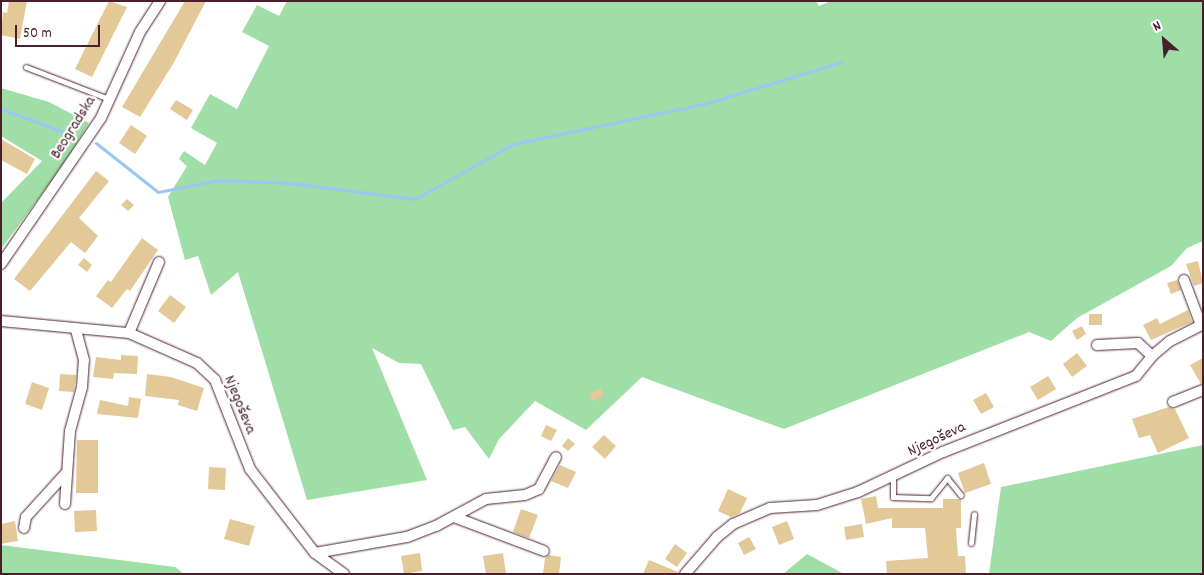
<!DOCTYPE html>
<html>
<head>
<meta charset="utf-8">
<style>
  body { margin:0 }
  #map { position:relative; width:1204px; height:575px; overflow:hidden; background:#fff; font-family:Dekko,sans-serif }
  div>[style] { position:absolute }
  .green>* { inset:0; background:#9fdea6 }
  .stream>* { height:3px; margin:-1.5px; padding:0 1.5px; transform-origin:1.5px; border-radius:1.5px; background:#9bc7f5 }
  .building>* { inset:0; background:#e3c898 }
  .roads { filter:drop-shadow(0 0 1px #4a1f2b) drop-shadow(0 0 1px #4a1f2b) }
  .service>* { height:5px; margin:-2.5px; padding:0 2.5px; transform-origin:2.5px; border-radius:2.5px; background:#fff }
  .minor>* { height:10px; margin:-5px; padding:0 5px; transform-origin:5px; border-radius:5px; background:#fff }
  span { translate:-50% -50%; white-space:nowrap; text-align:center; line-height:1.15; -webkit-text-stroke:4.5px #fff; paint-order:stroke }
  .street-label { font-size:16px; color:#4a1f2b }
  .frame { position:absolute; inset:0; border:2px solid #4a1f2b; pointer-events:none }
  .north { position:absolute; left:1139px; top:15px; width:50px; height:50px; -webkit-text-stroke:4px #fff; paint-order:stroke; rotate:333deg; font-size:14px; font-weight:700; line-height:20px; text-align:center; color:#4a1f2b }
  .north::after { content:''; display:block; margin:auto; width:18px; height:22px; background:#4a1f2b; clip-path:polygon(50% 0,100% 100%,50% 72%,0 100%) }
  .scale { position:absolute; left:15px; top:25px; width:85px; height:22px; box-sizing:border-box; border:2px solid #4a1f2b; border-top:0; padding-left:6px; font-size:15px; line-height:18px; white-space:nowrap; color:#4a1f2b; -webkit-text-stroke:4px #fff; paint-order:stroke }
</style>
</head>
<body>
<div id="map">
  <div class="green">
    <div style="clip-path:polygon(287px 1px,816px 1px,819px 6px,831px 1px,1203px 1px,1203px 241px,1187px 248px,1171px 266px,1077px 318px,1051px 341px,1029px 332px,784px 429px,642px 377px,586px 430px,535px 401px,499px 439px,489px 459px,465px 427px,453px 430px,421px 364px,399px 363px,372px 348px,427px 480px,307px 500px,238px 272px,211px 295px,198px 256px,185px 260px,168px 197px,187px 166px,179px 159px,184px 151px,205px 165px,217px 143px,191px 128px,210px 94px,237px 109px,269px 46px,242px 32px,257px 5px,279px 16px)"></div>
    <div style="clip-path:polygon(1px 88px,49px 102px,89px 123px,64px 164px,1px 249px,1px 203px,42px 161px,1px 136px)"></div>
    <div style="clip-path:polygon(1203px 445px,1203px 574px,989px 574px,1001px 487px)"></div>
    <div style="clip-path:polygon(1px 545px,175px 567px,184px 574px,1px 574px)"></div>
    <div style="clip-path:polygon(807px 554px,844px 574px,783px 574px)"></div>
  </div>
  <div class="stream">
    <div style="left:1px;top:109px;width:73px;rotate:19.9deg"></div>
    <div style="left:96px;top:143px;width:79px;rotate:38.3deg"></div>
    <div style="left:158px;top:192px;width:62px;rotate:-11.1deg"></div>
    <div style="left:219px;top:180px;width:71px;rotate:2.4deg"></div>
    <div style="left:290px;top:183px;width:126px;rotate:7.3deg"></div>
    <div style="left:415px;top:199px;width:112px;rotate:-29.3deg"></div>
    <div style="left:513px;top:144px;width:198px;rotate:-11.9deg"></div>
    <div style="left:707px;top:103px;width:140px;rotate:-17deg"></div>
  </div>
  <div class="building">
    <div style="clip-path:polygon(9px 1px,27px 1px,20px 39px,1px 35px,3px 12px,7px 13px)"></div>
    <div style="clip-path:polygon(109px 1px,127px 7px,92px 77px,75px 69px)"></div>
    <div style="clip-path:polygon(185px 1px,206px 1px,173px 64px,140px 117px,122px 107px)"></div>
    <div style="clip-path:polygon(176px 100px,193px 110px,187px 120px,170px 109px)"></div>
    <div style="clip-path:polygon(131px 125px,147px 136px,135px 154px,119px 143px)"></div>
    <div style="clip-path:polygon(1px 139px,35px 159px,27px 174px,1px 160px)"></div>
    <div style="clip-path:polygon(96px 171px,109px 181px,79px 218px,98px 236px,85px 253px,71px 242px,30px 291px,14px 279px)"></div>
    <div style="clip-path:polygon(127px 199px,134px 205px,128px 211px,121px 205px)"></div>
    <div style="clip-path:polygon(142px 238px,158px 250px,130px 291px,127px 289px,112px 308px,96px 296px,108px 280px,111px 282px)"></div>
    <div style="clip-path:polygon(84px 258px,92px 265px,87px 272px,78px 265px)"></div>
    <div style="clip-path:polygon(1198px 261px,1203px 283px,1194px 286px,1186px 264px)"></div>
    <div style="clip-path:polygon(1177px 280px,1181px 290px,1171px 294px,1167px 283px)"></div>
    <div style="clip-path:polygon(170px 295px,186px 307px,174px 323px,158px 311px)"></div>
    <div style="clip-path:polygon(1188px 310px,1192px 322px,1151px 340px,1143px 325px,1157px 318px,1160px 324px)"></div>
    <div style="clip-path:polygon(1089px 314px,1102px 314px,1102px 325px,1089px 325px)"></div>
    <div style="clip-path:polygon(1082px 326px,1086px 334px,1077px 340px,1072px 331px)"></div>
    <div style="clip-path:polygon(1077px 353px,1087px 366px,1072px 377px,1063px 364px)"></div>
    <div style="clip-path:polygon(121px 355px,138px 356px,137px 374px,114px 373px,113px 379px,93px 377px,96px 357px,121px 360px)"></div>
    <div style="clip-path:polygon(1203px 358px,1203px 383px,1201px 384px,1190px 365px)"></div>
    <div style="clip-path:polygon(60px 374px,76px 375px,74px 392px,59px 391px)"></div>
    <div style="clip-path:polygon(147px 374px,171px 377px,204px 388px,197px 411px,178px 405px,179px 400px,145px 396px)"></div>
    <div style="clip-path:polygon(1048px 376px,1056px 389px,1038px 400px,1030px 387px)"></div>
    <div style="clip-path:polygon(32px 382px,49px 388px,42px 410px,25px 404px)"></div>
    <div style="clip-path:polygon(601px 388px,604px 396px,592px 401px,589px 393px)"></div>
    <div style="clip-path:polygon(986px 393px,994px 407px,981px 414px,973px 400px)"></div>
    <div style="clip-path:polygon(129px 397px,141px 399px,138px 418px,97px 414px,100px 400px,128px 406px)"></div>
    <div style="clip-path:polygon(1169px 407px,1175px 409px,1189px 438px,1158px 453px,1150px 435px,1139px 438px,1132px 419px)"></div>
    <div style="clip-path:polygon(546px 425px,557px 430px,551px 441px,541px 436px)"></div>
    <div style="clip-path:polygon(604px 435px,616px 446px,605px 459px,592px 447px)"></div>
    <div style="clip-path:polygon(568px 438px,575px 444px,568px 451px,562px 446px)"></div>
    <div style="clip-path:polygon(77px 440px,98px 440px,98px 493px,76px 493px)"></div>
    <div style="clip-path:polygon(984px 463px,991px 484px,965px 493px,958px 473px)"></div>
    <div style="clip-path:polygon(560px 465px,576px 472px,568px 488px,551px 481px)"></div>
    <div style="clip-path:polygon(209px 467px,226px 468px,225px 490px,208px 489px)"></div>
    <div style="clip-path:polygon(728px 489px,747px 498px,740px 513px,731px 517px,718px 511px)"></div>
    <div style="clip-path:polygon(876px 496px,878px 508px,943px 508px,943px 499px,961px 499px,961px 528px,956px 528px,958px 556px,965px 556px,966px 574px,887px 574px,886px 561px,928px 558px,925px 528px,892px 528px,892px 518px,866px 524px,861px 499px)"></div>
    <div style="clip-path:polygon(521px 509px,538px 515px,529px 538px,513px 532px)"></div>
    <div style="clip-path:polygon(96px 510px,97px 531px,75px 532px,74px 511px)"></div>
    <div style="clip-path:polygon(230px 519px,255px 526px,249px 546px,224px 539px)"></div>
    <div style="clip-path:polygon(15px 521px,18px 541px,1px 544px,1px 524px)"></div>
    <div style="clip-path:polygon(787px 521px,794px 539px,779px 545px,772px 527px)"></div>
    <div style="clip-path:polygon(862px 524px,864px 537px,846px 540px,844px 527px)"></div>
    <div style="clip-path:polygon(749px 537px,756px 549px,744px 555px,738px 543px)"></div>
    <div style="clip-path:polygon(675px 544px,687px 553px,677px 567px,665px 559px)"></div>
    <div style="clip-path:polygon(420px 553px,422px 571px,404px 574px,401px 556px)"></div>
    <div style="clip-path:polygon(503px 553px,506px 574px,486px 574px,483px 556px)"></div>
    <div style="clip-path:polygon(549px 555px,561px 557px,559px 574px,543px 574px,545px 558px)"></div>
    <div style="clip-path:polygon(649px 560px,678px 572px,678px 574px,643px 574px)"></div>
  </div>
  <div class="roads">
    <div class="service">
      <div style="left:26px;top:67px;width:89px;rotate:21.1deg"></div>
      <div style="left:893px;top:478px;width:19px;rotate:90deg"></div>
      <div style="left:893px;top:497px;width:38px;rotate:2deg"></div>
      <div style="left:931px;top:498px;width:26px;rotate:-51deg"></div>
      <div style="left:947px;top:478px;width:22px;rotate:51deg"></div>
      <div style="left:971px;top:543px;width:29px;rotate:-84deg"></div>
    </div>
    <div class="minor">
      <div style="left:1px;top:264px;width:177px;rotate:-55.6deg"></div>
      <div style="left:101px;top:118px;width:94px;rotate:-65.6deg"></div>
      <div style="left:140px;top:32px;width:37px;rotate:-57deg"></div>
      <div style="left:1184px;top:280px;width:48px;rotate:69.3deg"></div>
      <div style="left:1px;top:321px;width:129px;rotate:5.4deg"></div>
      <div style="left:129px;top:333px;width:74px;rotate:23.8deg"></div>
      <div style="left:197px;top:363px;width:25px;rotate:43deg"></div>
      <div style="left:215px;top:380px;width:96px;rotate:68.5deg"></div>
      <div style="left:250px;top:469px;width:106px;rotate:52.3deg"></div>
      <div style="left:315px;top:553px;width:36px;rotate:36deg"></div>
      <div style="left:129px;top:333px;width:77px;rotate:-67.1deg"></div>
      <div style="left:1097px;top:345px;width:41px;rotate:-2.8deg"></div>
      <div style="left:1138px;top:343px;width:19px;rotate:43deg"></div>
      <div style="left:1173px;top:402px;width:32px;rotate:-22deg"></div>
      <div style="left:65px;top:504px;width:73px;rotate:-86.1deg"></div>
      <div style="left:70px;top:431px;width:46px;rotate:-74.7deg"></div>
      <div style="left:82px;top:387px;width:27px;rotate:-86deg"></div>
      <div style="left:84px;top:360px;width:31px;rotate:-105deg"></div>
      <div style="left:454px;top:517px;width:96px;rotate:20.7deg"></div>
      <div style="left:24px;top:528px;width:11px;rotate:-80deg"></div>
      <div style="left:26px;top:517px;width:61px;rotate:-47.7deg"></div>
      <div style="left:315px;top:553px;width:93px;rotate:-9.9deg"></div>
      <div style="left:407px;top:537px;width:31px;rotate:-21deg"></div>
      <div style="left:436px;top:526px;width:57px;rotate:-28.4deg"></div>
      <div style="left:486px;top:499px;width:39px;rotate:-6deg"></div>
      <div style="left:525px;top:495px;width:15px;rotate:-23deg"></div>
      <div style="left:539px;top:489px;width:36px;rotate:-62deg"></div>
      <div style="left:685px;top:574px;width:49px;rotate:-49.1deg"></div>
      <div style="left:717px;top:537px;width:21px;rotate:-39deg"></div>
      <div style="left:733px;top:524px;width:40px;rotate:-23.4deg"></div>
      <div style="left:770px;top:508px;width:47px;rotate:-3.7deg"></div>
      <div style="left:817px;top:505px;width:43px;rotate:-17.6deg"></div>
      <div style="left:858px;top:492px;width:94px;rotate:-25.2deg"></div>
      <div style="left:943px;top:452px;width:207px;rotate:-21.5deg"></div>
      <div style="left:1136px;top:376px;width:26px;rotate:-51deg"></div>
      <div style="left:1152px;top:356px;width:23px;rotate:-40deg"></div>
      <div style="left:1170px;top:341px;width:37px;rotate:-27deg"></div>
    </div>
  </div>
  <div class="street-label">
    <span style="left:74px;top:128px;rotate:-58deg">Beogradska</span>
    <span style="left:239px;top:405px;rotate:68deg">Njegoševa</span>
    <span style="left:937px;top:440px;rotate:-25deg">Njegoševa</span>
  </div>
  <div class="frame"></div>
  <div class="north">N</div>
  <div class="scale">50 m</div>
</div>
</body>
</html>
